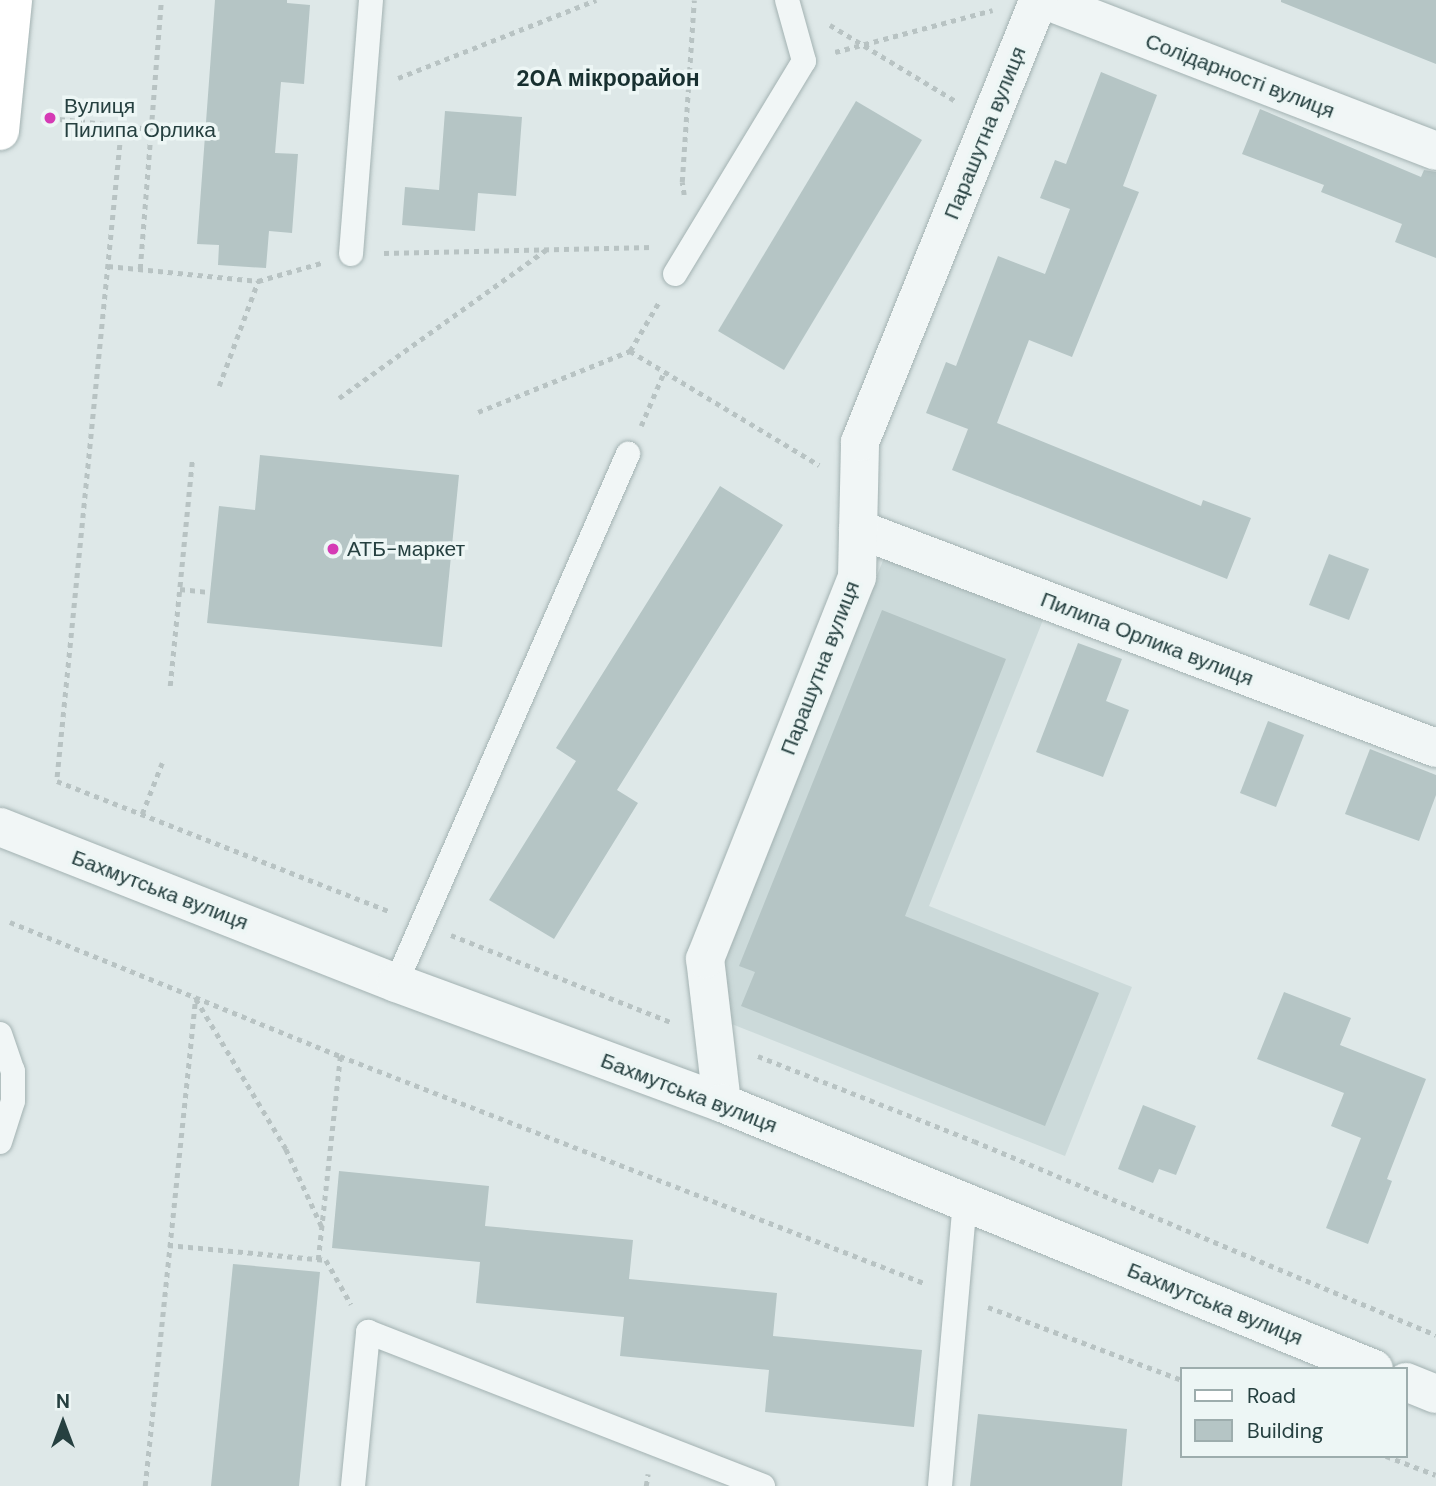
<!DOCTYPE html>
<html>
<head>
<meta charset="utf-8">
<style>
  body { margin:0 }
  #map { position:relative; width:1436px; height:1486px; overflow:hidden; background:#dee8e8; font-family:"DM Sans",sans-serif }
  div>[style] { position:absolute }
  .built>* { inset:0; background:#ccdada }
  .building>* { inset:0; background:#b5c5c5 }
  .path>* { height:4.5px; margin-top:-2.25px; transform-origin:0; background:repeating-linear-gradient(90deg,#b8c3c3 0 5px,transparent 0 10px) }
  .roads { filter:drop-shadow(0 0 2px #a3b2b2) drop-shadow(0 0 2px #a3b2b2) }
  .service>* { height:24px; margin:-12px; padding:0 12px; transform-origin:12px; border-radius:12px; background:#f1f6f6 }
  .minor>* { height:38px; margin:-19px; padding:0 19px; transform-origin:19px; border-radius:19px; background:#f1f6f6 }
  .tertiary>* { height:38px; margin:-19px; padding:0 19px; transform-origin:19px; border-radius:19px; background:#f1f6f6 }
  .secondary>* { height:38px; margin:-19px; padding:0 19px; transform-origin:19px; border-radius:19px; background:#fff }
  .dots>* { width:19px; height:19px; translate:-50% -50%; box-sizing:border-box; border:4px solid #edf6f5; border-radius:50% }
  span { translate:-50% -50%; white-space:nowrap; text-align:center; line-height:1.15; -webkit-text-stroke:7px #edf6f5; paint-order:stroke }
  .street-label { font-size:21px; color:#264040 }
  .poi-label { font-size:21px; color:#264040 }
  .left { translate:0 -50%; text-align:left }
  .neighbourhood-label { font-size:23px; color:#183030; font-weight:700 }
  .legend { position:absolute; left:1180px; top:1367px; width:228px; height:91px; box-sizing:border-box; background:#edf6f5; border:2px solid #9dadad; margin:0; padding:9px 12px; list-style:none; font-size:21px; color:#264040 }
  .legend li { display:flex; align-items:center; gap:14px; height:35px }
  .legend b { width:35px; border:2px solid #9dadad }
  .north { position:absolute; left:28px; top:1388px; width:70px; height:70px; -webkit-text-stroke:5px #edf6f5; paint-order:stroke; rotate:0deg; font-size:19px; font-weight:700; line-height:28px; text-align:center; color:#264040 }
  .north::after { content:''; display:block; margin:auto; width:24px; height:32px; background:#264040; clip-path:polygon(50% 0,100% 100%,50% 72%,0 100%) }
</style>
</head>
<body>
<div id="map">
  <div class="built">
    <div style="clip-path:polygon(884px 558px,1043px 620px,929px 906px,1132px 987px,1065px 1156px,729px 1023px,722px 964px)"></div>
  </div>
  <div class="building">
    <div style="clip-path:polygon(215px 0,287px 0,287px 3px,310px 5px,304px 84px,281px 82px,275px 153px,298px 154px,292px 233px,269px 231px,266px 268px,218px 265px,219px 245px,197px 244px)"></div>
    <div style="clip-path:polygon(1281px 0,1436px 0,1436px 64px,1281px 2px)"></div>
    <div style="clip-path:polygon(1101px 72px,1157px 95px,1123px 186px,1139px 192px,1072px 357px,1029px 340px,997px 423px,1201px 506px,1203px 500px,1251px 518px,1227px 579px,952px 470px,968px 429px,926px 413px,946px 362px,956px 366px,998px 256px,1045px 274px,1070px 209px,1040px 198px,1055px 160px,1066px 164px)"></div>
    <div style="clip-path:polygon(856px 101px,922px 140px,784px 370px,718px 331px)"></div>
    <div style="clip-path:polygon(1260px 109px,1421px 177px,1424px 170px,1436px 172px,1436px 258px,1395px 242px,1402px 224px,1321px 192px,1324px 185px,1242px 154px)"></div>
    <div style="clip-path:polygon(445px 111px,522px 117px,516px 196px,478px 193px,475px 231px,402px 225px,405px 187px,439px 190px)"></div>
    <div style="clip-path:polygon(260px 455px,459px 475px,442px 647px,207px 623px,219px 506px,255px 510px)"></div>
    <div style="clip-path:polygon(720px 486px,783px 525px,617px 790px,638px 803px,554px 939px,489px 900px,576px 761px,556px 748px)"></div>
    <div style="clip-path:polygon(1329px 554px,1369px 569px,1349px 620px,1309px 605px)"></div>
    <div style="clip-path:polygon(882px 610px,1006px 659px,905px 916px,1099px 993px,1045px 1126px,741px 1006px,755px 972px,739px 966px)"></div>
    <div style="clip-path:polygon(1078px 643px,1122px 659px,1106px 701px,1129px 710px,1103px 777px,1036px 752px)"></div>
    <div style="clip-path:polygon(1268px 721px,1304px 735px,1276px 807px,1240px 793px)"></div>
    <div style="clip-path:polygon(1370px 749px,1436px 775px,1436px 795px,1419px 841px,1345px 814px)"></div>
    <div style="clip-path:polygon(1284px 992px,1351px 1018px,1340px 1045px,1426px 1079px,1387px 1179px,1392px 1181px,1368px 1244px,1326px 1228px,1361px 1138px,1331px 1126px,1344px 1093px,1257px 1059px)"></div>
    <div style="clip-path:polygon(1143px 1105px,1196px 1126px,1176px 1175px,1159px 1169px,1153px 1183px,1118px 1169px)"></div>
    <div style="clip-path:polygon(339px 1171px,489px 1186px,485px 1226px,633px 1240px,629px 1279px,777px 1293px,773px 1336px,922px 1350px,914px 1427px,765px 1412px,769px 1370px,620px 1356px,624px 1317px,476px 1303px,480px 1262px,332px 1248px)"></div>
    <div style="clip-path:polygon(233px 1264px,320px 1272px,299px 1486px,211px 1486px)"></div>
    <div style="clip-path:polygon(978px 1414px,1127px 1429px,1122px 1486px,970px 1486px)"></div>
  </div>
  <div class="path">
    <div style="left:830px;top:25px;width:149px;rotate:31.2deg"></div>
    <div style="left:835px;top:52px;width:163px;rotate:-14.9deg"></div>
    <div style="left:398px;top:78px;width:213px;rotate:-21.5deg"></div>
    <div style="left:50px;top:118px;width:102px;rotate:6.2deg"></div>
    <div style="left:122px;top:125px;width:659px;rotate:95.66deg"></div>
    <div style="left:57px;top:781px;width:359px;rotate:21.4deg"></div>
    <div style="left:684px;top:195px;width:13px;rotate:-99deg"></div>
    <div style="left:682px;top:182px;width:182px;rotate:-86.2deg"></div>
    <div style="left:384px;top:253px;width:268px;rotate:-1.3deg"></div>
    <div style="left:108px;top:266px;width:151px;rotate:5.7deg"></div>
    <div style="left:258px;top:281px;width:66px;rotate:-15.9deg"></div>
    <div style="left:140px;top:269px;width:270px;rotate:-85.5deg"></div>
    <div style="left:630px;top:351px;width:221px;rotate:31.1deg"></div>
    <div style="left:219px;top:386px;width:112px;rotate:-69.6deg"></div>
    <div style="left:339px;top:398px;width:254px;rotate:-35.6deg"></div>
    <div style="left:478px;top:412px;width:164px;rotate:-21.9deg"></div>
    <div style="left:630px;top:351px;width:57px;rotate:-59.4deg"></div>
    <div style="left:641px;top:426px;width:59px;rotate:-66.9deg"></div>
    <div style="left:180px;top:589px;width:30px;rotate:6deg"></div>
    <div style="left:170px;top:686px;width:227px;rotate:-84.4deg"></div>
    <div style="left:142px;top:814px;width:55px;rotate:-68.6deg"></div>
    <div style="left:10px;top:922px;width:356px;rotate:22.1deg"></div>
    <div style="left:340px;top:1056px;width:627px;rotate:21.24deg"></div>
    <div style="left:451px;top:935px;width:237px;rotate:21.6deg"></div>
    <div style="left:196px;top:999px;width:175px;rotate:59deg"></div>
    <div style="left:286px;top:1149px;width:86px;rotate:65.2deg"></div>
    <div style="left:758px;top:1056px;width:232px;rotate:21.5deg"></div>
    <div style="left:974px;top:1141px;width:501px;rotate:22.78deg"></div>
    <div style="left:168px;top:1245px;width:159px;rotate:5.4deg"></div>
    <div style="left:326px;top:1260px;width:51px;rotate:60.4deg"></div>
    <div style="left:318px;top:1260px;width:205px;rotate:-83.8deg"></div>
    <div style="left:988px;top:1307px;width:207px;rotate:20.6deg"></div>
    <div style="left:1386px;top:1456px;width:53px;rotate:20.8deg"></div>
    <div style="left:145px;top:1486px;width:491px;rotate:-84.1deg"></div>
    <div style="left:646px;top:1486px;width:12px;rotate:-81deg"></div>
  </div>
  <div class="roads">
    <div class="service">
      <div style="left:351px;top:254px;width:255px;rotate:-85.5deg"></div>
      <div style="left:675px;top:274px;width:249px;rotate:-58.8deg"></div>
      <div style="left:804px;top:61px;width:63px;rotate:-105.6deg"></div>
      <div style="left:396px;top:983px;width:578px;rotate:-66.32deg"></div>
      <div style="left:0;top:1034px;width:39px;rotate:71deg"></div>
      <div style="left:13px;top:1071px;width:30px;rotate:90deg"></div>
      <div style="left:13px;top:1101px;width:43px;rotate:107.6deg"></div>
      <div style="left:353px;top:1486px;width:155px;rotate:-84.4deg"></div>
      <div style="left:368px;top:1332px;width:424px;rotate:21.3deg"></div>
      <div style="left:940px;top:1486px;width:284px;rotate:-85deg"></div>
    </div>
    <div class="minor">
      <div style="left:1045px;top:0;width:419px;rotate:21.1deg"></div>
      <div style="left:858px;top:529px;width:618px;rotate:20.75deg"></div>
      <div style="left:722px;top:1103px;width:145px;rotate:-96.7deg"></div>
      <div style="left:705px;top:959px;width:411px;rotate:-68.3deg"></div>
      <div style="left:857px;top:577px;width:135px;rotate:-88.7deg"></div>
      <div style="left:860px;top:442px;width:477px;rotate:-68deg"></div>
    </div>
    <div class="tertiary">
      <div style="left:0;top:827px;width:426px;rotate:21.5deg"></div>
      <div style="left:396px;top:983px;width:347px;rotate:20.2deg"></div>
      <div style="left:722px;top:1103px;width:704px;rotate:22.19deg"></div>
      <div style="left:1406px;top:1382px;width:32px;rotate:22deg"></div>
    </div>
    <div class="secondary">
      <div style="left:0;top:131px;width:132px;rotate:-84.3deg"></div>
    </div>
  </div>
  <div class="dots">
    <div style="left:50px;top:118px;background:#d53bb5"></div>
    <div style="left:333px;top:549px;background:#d53bb5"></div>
  </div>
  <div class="street-label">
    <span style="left:1240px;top:76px;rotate:21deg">Солідарності вулиця</span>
    <span style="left:985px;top:133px;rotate:-68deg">Парашутна вулиця</span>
    <span style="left:1147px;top:639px;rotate:21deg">Пилипа Орлика вулиця</span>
    <span style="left:820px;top:668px;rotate:-69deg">Парашутна вулиця</span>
    <span style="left:160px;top:890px;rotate:21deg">Бахмутська вулиця</span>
    <span style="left:689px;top:1093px;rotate:21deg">Бахмутська вулиця</span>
    <span style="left:1215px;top:1304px;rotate:22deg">Бахмутська вулиця</span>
  </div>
  <div class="poi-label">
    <span class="left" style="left:64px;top:118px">Вулиця<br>Пилипа Орлика</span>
    <span class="left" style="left:347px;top:549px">АТБ-маркет</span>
  </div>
  <div class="neighbourhood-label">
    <span style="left:608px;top:78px">20А мікрорайон</span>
  </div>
  <ul class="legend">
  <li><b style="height:9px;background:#fff"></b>Road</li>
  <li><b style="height:19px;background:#b5c5c5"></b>Building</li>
  </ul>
  <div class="north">N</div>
</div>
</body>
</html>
